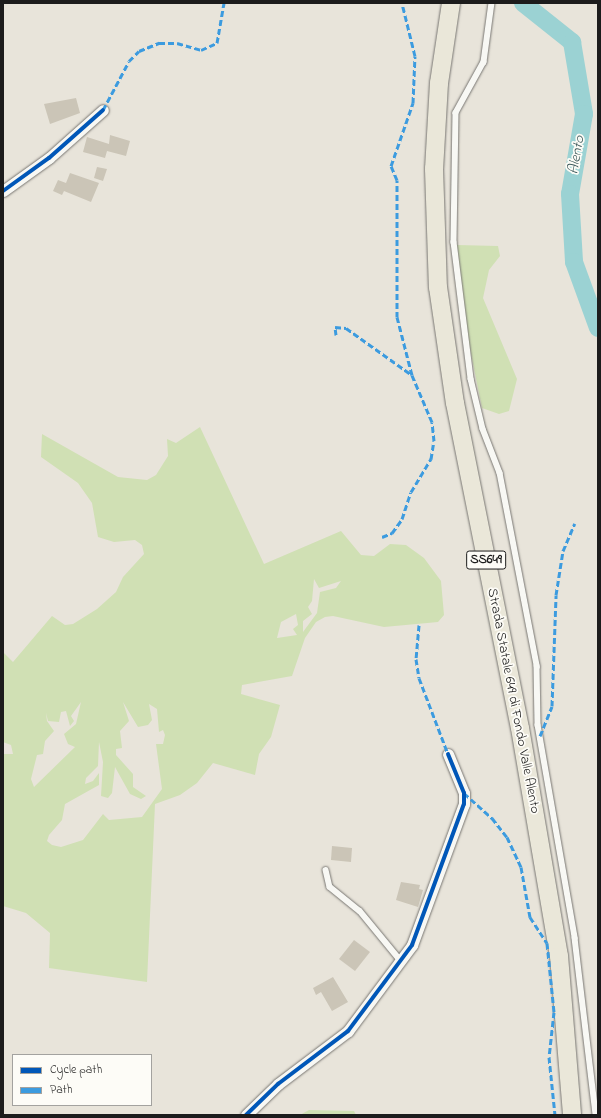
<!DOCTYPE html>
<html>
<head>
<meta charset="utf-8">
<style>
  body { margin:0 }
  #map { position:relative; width:601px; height:1118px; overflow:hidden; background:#e8e4da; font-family:"Indie Flower",sans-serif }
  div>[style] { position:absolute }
  .green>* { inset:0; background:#d0e0b4 }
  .river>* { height:18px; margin:-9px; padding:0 9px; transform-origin:9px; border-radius:9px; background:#9bd2d3 }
  .building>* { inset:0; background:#cbc5b7 }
  .roads { filter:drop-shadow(0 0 1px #787672) drop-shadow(0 0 1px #787672) }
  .service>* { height:5.5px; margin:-2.75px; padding:0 2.75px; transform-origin:2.75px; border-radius:2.75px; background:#f8f8f4 }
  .minor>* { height:11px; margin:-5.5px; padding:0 5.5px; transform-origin:5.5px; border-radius:5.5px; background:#f8f8f4 }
  .trunk>* { height:18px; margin:-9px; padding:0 9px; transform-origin:9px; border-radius:9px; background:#eae7d9 }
  .quiet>* { height:3px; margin-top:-1.5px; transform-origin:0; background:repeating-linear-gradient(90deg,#3c9bdf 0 6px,transparent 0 9px) }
  .cycleway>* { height:4px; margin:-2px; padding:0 2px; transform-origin:2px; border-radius:2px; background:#0057b8 }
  span { translate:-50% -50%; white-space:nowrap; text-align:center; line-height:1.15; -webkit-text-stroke:3.5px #fdfcf7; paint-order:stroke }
  .shield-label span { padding:1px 3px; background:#fdfcf7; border:1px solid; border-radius:3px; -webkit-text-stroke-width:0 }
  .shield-label { font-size:13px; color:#1c1c1c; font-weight:700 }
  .street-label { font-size:14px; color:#1c1c1c }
  .water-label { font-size:15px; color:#3d595b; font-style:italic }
  .frame { position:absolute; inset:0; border:4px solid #1c1c1c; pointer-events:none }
  .legend { position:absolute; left:12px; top:1054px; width:140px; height:52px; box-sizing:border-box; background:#fdfcf7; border:1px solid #a3a29f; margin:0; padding:5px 7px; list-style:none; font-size:12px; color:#1c1c1c }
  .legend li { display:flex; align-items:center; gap:8px; height:20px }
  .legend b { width:20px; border:1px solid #a3a29f }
</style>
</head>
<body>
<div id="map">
  <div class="green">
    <div style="clip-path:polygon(457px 245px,498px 246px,500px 256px,489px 270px,483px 298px,517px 379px,509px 411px,499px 414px,482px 408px,467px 334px)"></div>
    <div style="clip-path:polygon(evenodd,200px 427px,264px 564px,341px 531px,361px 555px,374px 556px,390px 544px,406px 545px,424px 558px,441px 581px,444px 615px,438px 622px,384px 627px,333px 616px,325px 617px,316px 622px,305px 638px,292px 676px,242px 685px,241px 694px,280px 705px,271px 737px,259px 754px,255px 775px,213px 763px,197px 783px,180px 795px,155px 804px,147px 982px,49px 968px,50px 933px,26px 913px,3px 906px,3px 754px,13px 754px,11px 745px,3px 742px,3px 652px,13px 662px,52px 616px,65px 625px,73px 624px,97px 609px,116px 592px,123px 577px,144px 554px,142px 545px,135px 540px,114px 542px,98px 537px,92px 503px,78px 483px,41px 457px,42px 434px,118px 477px,147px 480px,156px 475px,168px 456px,167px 439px,176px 443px,200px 427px,314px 579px,319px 588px,341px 581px,336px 588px,320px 592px,317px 613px,303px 632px,303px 621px,312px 614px,308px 607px,312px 601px,314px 579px,200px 427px,296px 614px,298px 625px,293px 629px,297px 635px,277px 638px,281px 622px,296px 614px,200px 427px,81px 702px,76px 724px,64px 734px,68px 744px,75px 747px,34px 787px,31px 779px,37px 755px,43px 754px,45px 741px,54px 731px,47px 721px,46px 713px,48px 721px,59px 722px,61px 712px,66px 711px,70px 726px,74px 721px,71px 716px,81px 702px,200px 427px,123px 702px,138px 727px,148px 725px,152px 720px,149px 704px,157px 709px,159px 732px,163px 730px,165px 735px,163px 744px,156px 744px,162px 789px,142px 817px,109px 820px,103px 814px,83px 840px,61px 847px,52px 845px,47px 841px,49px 835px,62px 820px,65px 804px,99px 785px,99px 773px,93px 781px,85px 784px,86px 778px,98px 766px,99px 742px,103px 762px,101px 796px,108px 798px,112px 793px,115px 767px,130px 794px,141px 799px,146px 796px,133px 787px,133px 774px,116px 755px,116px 749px,122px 748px,120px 731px,129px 721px,123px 702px)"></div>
    <div style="clip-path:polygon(309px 1110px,354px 1111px,356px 1115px,300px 1115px)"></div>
  </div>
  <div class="river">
    <div style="left:523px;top:3px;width:63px;rotate:38.5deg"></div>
    <div style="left:572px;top:42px;width:73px;rotate:80.5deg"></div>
    <div style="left:584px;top:114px;width:81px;rotate:99.9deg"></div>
    <div style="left:570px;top:194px;width:68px;rotate:86.6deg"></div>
    <div style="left:574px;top:262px;width:70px;rotate:70deg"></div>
  </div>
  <div class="building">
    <div style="clip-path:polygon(76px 98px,80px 113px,50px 124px,44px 104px)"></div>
    <div style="clip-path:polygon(110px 135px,130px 141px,126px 156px,107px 151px,105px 158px,83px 152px,87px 137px,109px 144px)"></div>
    <div style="clip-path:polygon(97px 167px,107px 169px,103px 181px,94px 178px)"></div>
    <div style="clip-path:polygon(70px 173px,99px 183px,91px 202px,64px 191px,62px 195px,53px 191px,58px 180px,66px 183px)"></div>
    <div style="clip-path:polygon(332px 846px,352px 848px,351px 862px,331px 860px)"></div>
    <div style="clip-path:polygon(401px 882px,420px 885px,419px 889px,423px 890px,418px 907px,396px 900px)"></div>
    <div style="clip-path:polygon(354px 940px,370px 952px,355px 971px,339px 959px)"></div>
    <div style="clip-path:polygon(333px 977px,348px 1002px,332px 1011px,321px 992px,316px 995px,313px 988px)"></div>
  </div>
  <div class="roads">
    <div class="service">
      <div style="left:492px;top:3px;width:60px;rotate:97.7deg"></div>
      <div style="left:484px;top:62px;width:58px;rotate:118.8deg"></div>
      <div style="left:456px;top:113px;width:129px;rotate:90.9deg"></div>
      <div style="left:454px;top:242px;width:138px;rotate:82.9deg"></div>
      <div style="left:471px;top:379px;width:51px;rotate:76.5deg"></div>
      <div style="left:483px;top:429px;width:47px;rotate:68.9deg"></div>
      <div style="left:500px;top:473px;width:197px;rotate:79.1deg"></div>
      <div style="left:537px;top:666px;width:59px;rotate:89deg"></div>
      <div style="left:538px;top:725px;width:216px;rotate:80.1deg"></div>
      <div style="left:575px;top:938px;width:178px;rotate:83.2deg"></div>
      <div style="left:326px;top:870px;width:17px;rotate:77deg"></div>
      <div style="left:330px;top:887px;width:38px;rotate:39deg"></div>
      <div style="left:360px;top:911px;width:65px;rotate:50.6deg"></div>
    </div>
    <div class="minor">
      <div style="left:3px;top:191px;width:57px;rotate:-35.7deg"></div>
      <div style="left:49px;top:158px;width:72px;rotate:-41.6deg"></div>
      <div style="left:246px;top:1115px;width:45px;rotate:-44.1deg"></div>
      <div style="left:278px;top:1084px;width:88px;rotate:-37.1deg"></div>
      <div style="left:348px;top:1031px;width:107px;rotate:-53.3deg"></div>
      <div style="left:412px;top:945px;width:150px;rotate:-69.8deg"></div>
      <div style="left:464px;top:804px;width:11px;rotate:-90deg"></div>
      <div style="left:464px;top:793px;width:42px;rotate:-112.3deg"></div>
    </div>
    <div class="trunk">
      <div style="left:451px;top:3px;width:81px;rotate:98.5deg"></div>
      <div style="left:439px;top:83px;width:86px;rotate:93.3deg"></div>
      <div style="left:434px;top:169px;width:118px;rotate:88.1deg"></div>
      <div style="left:438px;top:287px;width:117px;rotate:81.7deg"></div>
      <div style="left:455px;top:403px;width:331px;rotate:78.7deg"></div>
      <div style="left:520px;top:728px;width:231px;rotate:80.3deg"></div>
      <div style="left:559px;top:956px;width:160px;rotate:85.3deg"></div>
    </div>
  </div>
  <div class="quiet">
    <div style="left:103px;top:110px;width:55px;rotate:-62deg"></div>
    <div style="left:129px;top:61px;width:14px;rotate:-45deg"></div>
    <div style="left:139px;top:51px;width:22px;rotate:-22deg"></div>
    <div style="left:159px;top:43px;width:18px"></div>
    <div style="left:177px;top:43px;width:25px;rotate:16deg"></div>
    <div style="left:201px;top:50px;width:17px;rotate:-24deg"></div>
    <div style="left:217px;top:43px;width:41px;rotate:-80.1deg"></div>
    <div style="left:336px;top:335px;width:8px;rotate:-97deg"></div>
    <div style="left:335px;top:327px;width:11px;rotate:5deg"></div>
    <div style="left:346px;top:328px;width:81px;rotate:35.5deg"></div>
    <div style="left:382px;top:537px;width:11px;rotate:-22deg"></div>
    <div style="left:392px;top:533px;width:17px;rotate:-54deg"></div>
    <div style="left:402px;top:519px;width:28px;rotate:-72deg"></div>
    <div style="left:411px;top:492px;width:39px;rotate:-59deg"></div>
    <div style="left:431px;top:459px;width:18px;rotate:-81deg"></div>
    <div style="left:434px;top:441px;width:19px;rotate:-96deg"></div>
    <div style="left:432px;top:422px;width:51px;rotate:-113.1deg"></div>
    <div style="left:412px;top:375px;width:60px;rotate:-104.5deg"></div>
    <div style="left:397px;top:317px;width:137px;rotate:-90deg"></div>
    <div style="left:397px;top:180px;width:15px;rotate:-113deg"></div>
    <div style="left:391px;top:166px;width:67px;rotate:-70.8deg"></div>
    <div style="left:413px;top:103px;width:47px;rotate:-87.6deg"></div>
    <div style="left:415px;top:56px;width:55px;rotate:-103.8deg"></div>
    <div style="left:419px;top:625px;width:34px;rotate:95deg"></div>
    <div style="left:416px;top:659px;width:19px;rotate:81deg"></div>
    <div style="left:419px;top:678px;width:81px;rotate:69.1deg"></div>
    <div style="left:540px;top:736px;width:32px;rotate:-68deg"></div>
    <div style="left:552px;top:706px;width:111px;rotate:-87.9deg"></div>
    <div style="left:556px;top:595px;width:45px;rotate:-81deg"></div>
    <div style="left:563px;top:551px;width:30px;rotate:-67deg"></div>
    <div style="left:464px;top:793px;width:38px;rotate:42deg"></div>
    <div style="left:492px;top:818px;width:24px;rotate:52deg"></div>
    <div style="left:507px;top:837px;width:33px;rotate:65deg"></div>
    <div style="left:521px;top:867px;width:51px;rotate:79.8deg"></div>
    <div style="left:530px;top:917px;width:31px;rotate:57deg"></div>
    <div style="left:547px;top:943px;width:69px;rotate:84.2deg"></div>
    <div style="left:554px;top:1012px;width:45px;rotate:96.3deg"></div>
    <div style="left:549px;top:1057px;width:58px;rotate:84.1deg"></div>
  </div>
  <div class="cycleway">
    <div style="left:3px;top:191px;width:57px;rotate:-35.7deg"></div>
    <div style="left:49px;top:158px;width:72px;rotate:-41.6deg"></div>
    <div style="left:246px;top:1115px;width:45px;rotate:-44.1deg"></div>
    <div style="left:278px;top:1084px;width:88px;rotate:-37.1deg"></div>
    <div style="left:348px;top:1031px;width:107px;rotate:-53.3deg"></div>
    <div style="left:412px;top:945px;width:150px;rotate:-69.8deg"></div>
    <div style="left:464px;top:804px;width:11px;rotate:-90deg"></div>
    <div style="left:464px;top:793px;width:42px;rotate:-112.3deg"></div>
  </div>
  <div class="shield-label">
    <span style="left:486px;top:560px">SS649</span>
  </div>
  <div class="street-label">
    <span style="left:513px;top:701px;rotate:79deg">Strada Statale 649 di Fondo Valle Alento</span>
  </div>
  <div class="water-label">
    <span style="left:577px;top:155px;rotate:-80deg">Alento</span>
  </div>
  <div class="frame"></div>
  <ul class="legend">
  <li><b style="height:5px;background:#0057b8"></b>Cycle path</li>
  <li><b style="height:5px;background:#3c9bdf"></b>Path</li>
  </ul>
</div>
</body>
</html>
